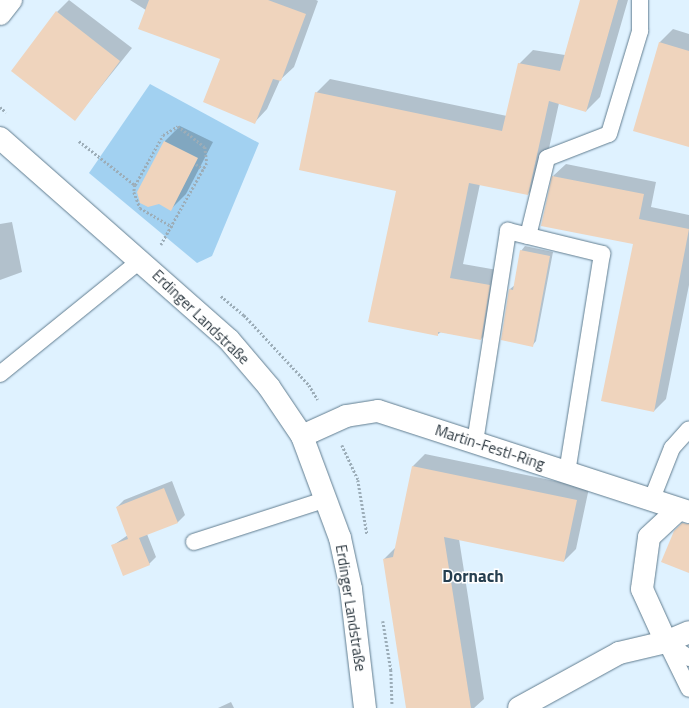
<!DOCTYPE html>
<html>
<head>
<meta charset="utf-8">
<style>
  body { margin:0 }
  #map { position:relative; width:689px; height:708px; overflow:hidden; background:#dff2ff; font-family:"Titillium Web",sans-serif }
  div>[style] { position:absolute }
  .green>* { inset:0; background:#a2d1f1 }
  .shadow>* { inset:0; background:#0003 }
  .building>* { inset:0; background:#efd4bd }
  .path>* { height:2.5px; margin-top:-1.25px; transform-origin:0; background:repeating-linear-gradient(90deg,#9cadb8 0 2px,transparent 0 4px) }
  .roads { filter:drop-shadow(0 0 1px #617d90) drop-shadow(0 0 1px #617d90) }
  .service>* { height:16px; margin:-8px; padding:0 8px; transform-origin:8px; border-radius:8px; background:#fff }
  .minor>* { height:22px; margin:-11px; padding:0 11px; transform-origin:11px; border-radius:11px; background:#fff }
  .tertiary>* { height:22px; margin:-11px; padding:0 11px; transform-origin:11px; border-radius:11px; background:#fff }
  span { translate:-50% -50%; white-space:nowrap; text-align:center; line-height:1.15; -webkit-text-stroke:3px #fff; paint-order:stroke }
  .street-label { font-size:15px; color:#2b373f }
  .quarter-label { font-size:17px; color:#263f50; font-weight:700 }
</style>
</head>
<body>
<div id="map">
  <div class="green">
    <div style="clip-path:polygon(150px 84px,259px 143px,212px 256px,197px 263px,89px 173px)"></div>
  </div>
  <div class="shadow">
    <div style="clip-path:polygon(69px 0,132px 48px,75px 119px,57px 12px)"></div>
    <div style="clip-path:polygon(130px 0,316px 0,318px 1px,294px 67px,280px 80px,267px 109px,254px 123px,222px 58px)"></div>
    <div style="clip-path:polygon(582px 0,628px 0,600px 97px,586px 111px,559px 103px,542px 180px,528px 194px,480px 184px,463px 264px,503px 271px,495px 325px,481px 339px,441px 332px,437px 335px,397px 190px,316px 93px,330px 79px,507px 116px,519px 64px,533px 50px,565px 55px)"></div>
    <div style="clip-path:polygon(673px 29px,689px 34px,689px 146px,659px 43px)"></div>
    <div style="clip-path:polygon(180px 126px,213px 142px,186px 194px,171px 209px,159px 203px,165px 141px)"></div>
    <div style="clip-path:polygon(566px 164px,656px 182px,651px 207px,689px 215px,689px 285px,666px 399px,654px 411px,634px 243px,553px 176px)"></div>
    <div style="clip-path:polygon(12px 222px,22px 272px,0 280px,0 224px)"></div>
    <div style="clip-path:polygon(525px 246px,553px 252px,536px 341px,532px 346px,510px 289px,515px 285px,521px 251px)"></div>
    <div style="clip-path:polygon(425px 454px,589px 488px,576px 549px,564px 561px,459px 539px,484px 699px,474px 708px,407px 708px,384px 559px,396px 547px,413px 466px)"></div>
    <div style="clip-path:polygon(172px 481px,185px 515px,178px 522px,147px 534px,156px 557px,149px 564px,112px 546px,128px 535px,117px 507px,124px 500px)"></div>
    <div style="clip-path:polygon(231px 702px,234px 708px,218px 708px)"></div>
  </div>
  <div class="building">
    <div style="clip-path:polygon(149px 0,268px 0,306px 14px,281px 81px,273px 79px,255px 124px,203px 102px,220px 59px,138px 29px)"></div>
    <div style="clip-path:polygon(580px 0,618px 0,586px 112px,549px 101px,528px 195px,469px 183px,450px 278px,490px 285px,481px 340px,438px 332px,438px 336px,368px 322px,396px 191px,299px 170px,315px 92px,502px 131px,518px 63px,560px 71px)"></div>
    <div style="clip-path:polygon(56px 11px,120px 61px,75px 121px,11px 71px)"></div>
    <div style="clip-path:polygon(659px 42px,689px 51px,689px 147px,633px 131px)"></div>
    <div style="clip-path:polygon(164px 141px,198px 158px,171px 211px,159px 204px,148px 207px,140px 203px,137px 192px)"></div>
    <div style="clip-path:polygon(552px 176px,644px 194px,639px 219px,689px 229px,654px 412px,601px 401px,633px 244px,541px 226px)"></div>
    <div style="clip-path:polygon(520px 250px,550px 256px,533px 347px,501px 340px,509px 289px,513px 290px)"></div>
    <div style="clip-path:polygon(412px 466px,577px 500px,564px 562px,444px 537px,471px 708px,406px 708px,383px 559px,393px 557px)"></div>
    <div style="clip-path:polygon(164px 488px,178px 523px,139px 538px,150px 565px,123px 576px,111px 545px,128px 539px,116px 507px)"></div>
    <div style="clip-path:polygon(682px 523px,689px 524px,689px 573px,661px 562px,674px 531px)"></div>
  </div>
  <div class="path">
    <div style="left:0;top:107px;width:8px;rotate:40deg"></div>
    <div style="left:79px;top:141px;width:71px;rotate:38.2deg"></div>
    <div style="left:135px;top:185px;width:57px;rotate:-60.8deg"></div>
    <div style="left:163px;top:135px;width:17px;rotate:-31deg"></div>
    <div style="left:178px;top:126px;width:34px;rotate:38deg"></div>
    <div style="left:205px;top:147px;width:16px;rotate:83deg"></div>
    <div style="left:207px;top:163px;width:94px;rotate:119.3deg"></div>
    <div style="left:196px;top:164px;width:9px;rotate:36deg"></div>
    <div style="left:135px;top:185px;width:7px;rotate:98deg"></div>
    <div style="left:134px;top:192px;width:17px;rotate:69deg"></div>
    <div style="left:140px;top:208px;width:38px;rotate:30deg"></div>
    <div style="left:221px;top:296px;width:30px;rotate:40deg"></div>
    <div style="left:244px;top:315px;width:96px;rotate:47.1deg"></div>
    <div style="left:309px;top:385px;width:17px;rotate:59deg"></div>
    <div style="left:342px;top:445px;width:38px;rotate:65deg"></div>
    <div style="left:358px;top:480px;width:55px;rotate:80.5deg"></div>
    <div style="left:383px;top:621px;width:50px;rotate:80.7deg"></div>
    <div style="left:391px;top:670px;width:34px;rotate:88deg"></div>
  </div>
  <div class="roads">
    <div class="service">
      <div style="left:528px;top:236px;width:80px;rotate:-76.3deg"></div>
      <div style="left:547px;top:158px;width:66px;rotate:-21.2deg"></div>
      <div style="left:609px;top:134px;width:108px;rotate:-73.2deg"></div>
      <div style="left:640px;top:31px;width:31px;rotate:-90deg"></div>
      <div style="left:0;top:374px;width:181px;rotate:-39deg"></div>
      <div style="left:475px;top:442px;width:214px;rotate:-81.1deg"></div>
      <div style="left:508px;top:231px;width:97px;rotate:13.7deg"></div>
      <div style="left:602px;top:254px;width:221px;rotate:99.1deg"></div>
      <div style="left:651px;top:501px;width:57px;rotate:-68.4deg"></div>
      <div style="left:672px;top:448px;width:25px;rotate:-48deg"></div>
      <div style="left:194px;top:542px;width:140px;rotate:-17.9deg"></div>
      <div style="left:666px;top:642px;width:52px;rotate:63.9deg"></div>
      <div style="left:667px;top:643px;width:27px;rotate:34deg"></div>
    </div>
    <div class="minor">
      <div style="left:0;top:14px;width:18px;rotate:-52deg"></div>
      <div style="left:302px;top:436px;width:48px;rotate:-24.4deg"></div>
      <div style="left:346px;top:416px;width:32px;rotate:-9deg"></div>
      <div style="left:378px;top:411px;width:327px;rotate:18deg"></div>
      <div style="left:666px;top:642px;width:58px;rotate:-114.4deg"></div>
      <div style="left:642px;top:589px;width:52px;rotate:-82.3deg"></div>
      <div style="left:649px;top:537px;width:40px;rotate:-43deg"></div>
      <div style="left:519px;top:708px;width:114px;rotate:-28.8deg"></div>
      <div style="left:619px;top:653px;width:48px;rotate:-13.2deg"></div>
      <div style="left:666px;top:642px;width:25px;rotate:-23deg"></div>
    </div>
    <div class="tertiary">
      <div style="left:0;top:138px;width:305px;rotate:41.4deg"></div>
      <div style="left:229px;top:340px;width:62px;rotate:49.6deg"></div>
      <div style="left:269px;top:387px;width:59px;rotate:56deg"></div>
      <div style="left:302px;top:436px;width:109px;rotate:69.6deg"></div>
      <div style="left:340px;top:538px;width:52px;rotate:77.8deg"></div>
      <div style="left:351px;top:589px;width:120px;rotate:83.3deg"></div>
    </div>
  </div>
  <div class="street-label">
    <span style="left:201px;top:317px;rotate:44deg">Erdinger Landstraße</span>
    <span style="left:490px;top:447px;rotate:18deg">Martin-Festl-Ring</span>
    <span style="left:351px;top:608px;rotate:81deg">Erdinger Landstraße</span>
  </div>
  <div class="quarter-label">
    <span style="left:473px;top:577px">Dornach</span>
  </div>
</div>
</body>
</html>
